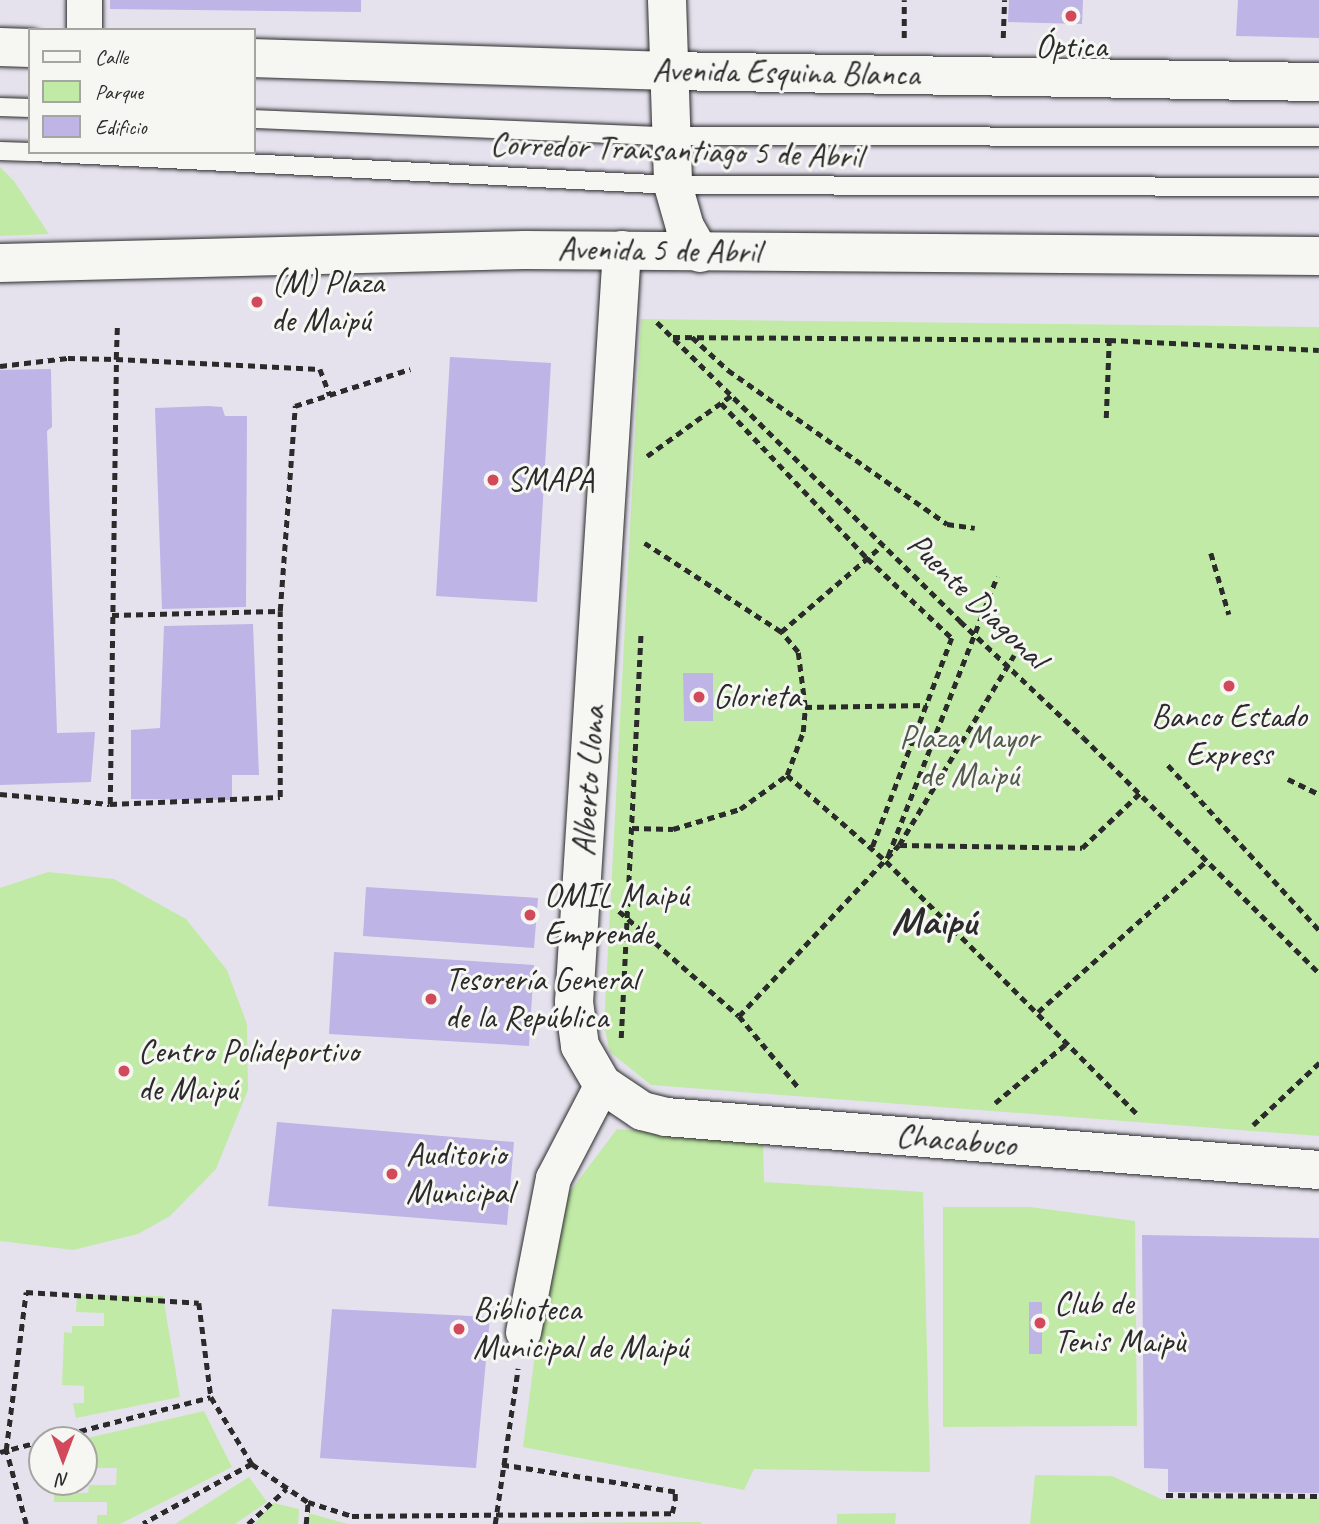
<!DOCTYPE html>
<html>
<head>
<meta charset="utf-8">
<style>
  body { margin:0 }
  #map { position:relative; width:1319px; height:1524px; overflow:hidden; background:#e5e2ee; font-family:Caveat,sans-serif }
  div>[style] { position:absolute }
  .green>* { inset:0; background:#c1eaa6 }
  .building>* { inset:0; background:#beb4e5 }
  .path>* { height:4.5px; margin-top:-2.25px; transform-origin:0; background:repeating-linear-gradient(90deg,#2b2b2b 0 7px,transparent 0 12px) }
  .roads { filter:drop-shadow(0 0 2px #2b2b2b) drop-shadow(0 0 2px #2b2b2b) }
  .service>* { height:18px; margin:-9px; padding:0 9px; transform-origin:9px; border-radius:9px; background:#f6f6f2 }
  .minor>* { height:35px; margin:-17.5px; padding:0 17.5px; transform-origin:17.5px; border-radius:17.5px; background:#f6f6f2 }
  .secondary>* { height:38px; margin:-19px; padding:0 19px; transform-origin:19px; border-radius:19px; background:#f6f6f2 }
  .primary>* { height:38px; margin:-19px; padding:0 19px; transform-origin:19px; border-radius:19px; background:#f6f6f2 }
  .path-bridge>* { height:4.5px; margin-top:-2.25px; transform-origin:0; background:repeating-linear-gradient(90deg,#2b2b2b 0 7px,transparent 0 12px) }
  .dots>* { width:19px; height:19px; translate:-50% -50%; box-sizing:border-box; border:4px solid #f6f6f2; border-radius:50% }
  span { translate:-50% -50%; white-space:nowrap; text-align:center; line-height:1.15; -webkit-text-stroke:6px #f6f6f2; paint-order:stroke }
  .poi-label { font-size:33px; color:#2b2b2b }
  .left { translate:0 -50%; text-align:left }
  .street-label { font-size:33px; color:#2b2b2b }
  .park-label { font-size:33px; color:#505b4a }
  .district-label { font-size:40px; color:#2b2b2b; font-weight:700 }
  .legend { position:absolute; left:28px; top:28px; width:228px; height:126px; box-sizing:border-box; background:#f6f6f2; border:2px solid #a5a5a2; margin:0; padding:9px 12px; list-style:none; font-size:21px; color:#2b2b2b }
  .legend li { display:flex; align-items:center; gap:14px; height:35px }
  .legend b { width:35px; border:2px solid #a5a5a2 }
  .north { position:absolute; left:28px; top:1426px; width:70px; height:70px; box-sizing:border-box; background:#f6f6f2; border:2px solid #a5a5a2; border-radius:50%; rotate:180deg; font-size:19px; font-weight:700; line-height:28px; text-align:center; color:#2b2b2b }
  .north::after { content:''; display:block; margin:auto; width:24px; height:32px; background:#d1495b; clip-path:polygon(50% 0,100% 100%,50% 72%,0 100%) }
</style>
</head>
<body>
<div id="map">
  <div class="green">
    <div style="clip-path:polygon(0 167px,14px 181px,49px 234px,0 236px)"></div>
    <div style="clip-path:polygon(641px 319px,1319px 327px,1319px 1136px,651px 1085px,610px 1052px,604px 1026px)"></div>
    <div style="clip-path:polygon(48px 872px,114px 879px,186px 919px,227px 970px,247px 1024px,248px 1090px,216px 1169px,170px 1216px,138px 1234px,73px 1250px,0 1241px,0 888px)"></div>
    <div style="clip-path:polygon(617px 1129px,763px 1142px,764px 1182px,923px 1192px,930px 1472px,754px 1469px,744px 1490px,523px 1447px,553px 1214px)"></div>
    <div style="clip-path:polygon(943px 1207px,1030px 1207px,1135px 1221px,1137px 1426px,943px 1427px)"></div>
    <div style="clip-path:polygon(77px 1295px,163px 1296px,180px 1397px,76px 1418px,73px 1403px,84px 1403px,84px 1386px,62px 1385px,64px 1332px,72px 1333px,72px 1326px,104px 1326px,104px 1313px,76px 1312px)"></div>
    <div style="clip-path:polygon(204px 1411px,232px 1467px,120px 1524px,97px 1524px,97px 1515px,107px 1515px,107px 1502px,54px 1502px,54px 1493px,88px 1493px,89px 1485px,116px 1485px,117px 1468px,95px 1468px,95px 1453px,84px 1453px,84px 1440px,79px 1440px)"></div>
    <div style="clip-path:polygon(1035px 1475px,1112px 1476px,1161px 1499px,1319px 1498px,1319px 1524px,1030px 1524px)"></div>
    <div style="clip-path:polygon(249px 1477px,267px 1502px,235px 1524px,175px 1524px)"></div>
    <div style="clip-path:polygon(273px 1503px,299px 1509px,298px 1524px,254px 1524px)"></div>
    <div style="clip-path:polygon(308px 1513px,348px 1524px,309px 1524px)"></div>
    <div style="clip-path:polygon(896px 1513px,895px 1524px,837px 1524px,837px 1514px)"></div>
    <div style="clip-path:polygon(701px 1522px,701px 1524px,498px 1524px,498px 1523px)"></div>
  </div>
  <div class="building">
    <div style="clip-path:polygon(110px 0,361px 0,361px 12px,110px 9px)"></div>
    <div style="clip-path:polygon(1009px 0,1083px 0,1082px 24px,1008px 22px)"></div>
    <div style="clip-path:polygon(1238px 0,1319px 0,1319px 38px,1236px 36px)"></div>
    <div style="clip-path:polygon(450px 357px,551px 363px,537px 602px,436px 596px)"></div>
    <div style="clip-path:polygon(51px 369px,52px 427px,47px 431px,57px 733px,95px 732px,91px 782px,0 785px,0 370px)"></div>
    <div style="clip-path:polygon(208px 406px,222px 407px,225px 416px,247px 416px,246px 607px,162px 609px,155px 408px)"></div>
    <div style="clip-path:polygon(253px 624px,259px 775px,232px 775px,232px 800px,131px 799px,131px 730px,160px 728px,164px 626px)"></div>
    <div style="clip-path:polygon(683px 673px,713px 673px,713px 721px,684px 721px)"></div>
    <div style="clip-path:polygon(366px 887px,538px 898px,534px 948px,363px 936px)"></div>
    <div style="clip-path:polygon(334px 952px,534px 965px,529px 1046px,329px 1034px)"></div>
    <div style="clip-path:polygon(277px 1122px,514px 1142px,507px 1225px,268px 1206px)"></div>
    <div style="clip-path:polygon(1142px 1235px,1319px 1238px,1319px 1493px,1168px 1492px,1168px 1469px,1144px 1468px)"></div>
    <div style="clip-path:polygon(1029px 1302px,1042px 1302px,1042px 1354px,1029px 1354px)"></div>
    <div style="clip-path:polygon(332px 1309px,490px 1317px,476px 1468px,320px 1458px)"></div>
  </div>
  <div class="path">
    <div style="left:904px;top:38px;width:38px;rotate:-90deg"></div>
    <div style="left:1003px;top:38px;width:38px;rotate:-88deg"></div>
    <div style="left:657px;top:322px;width:426px;rotate:44.6deg"></div>
    <div style="left:673px;top:337px;width:436px;rotate:0.4deg"></div>
    <div style="left:1109px;top:340px;width:210px;rotate:2.7deg"></div>
    <div style="left:692px;top:337px;width:49px;rotate:42.5deg"></div>
    <div style="left:728px;top:370px;width:268px;rotate:35.1deg"></div>
    <div style="left:947px;top:524px;width:28px;rotate:8deg"></div>
    <div style="left:0;top:366px;width:68px;rotate:-6.7deg"></div>
    <div style="left:68px;top:358px;width:48px;rotate:1.2deg"></div>
    <div style="left:116px;top:359px;width:34px;rotate:-88deg"></div>
    <div style="left:721px;top:403px;width:213px;rotate:46.7deg"></div>
    <div style="left:867px;top:558px;width:117px;rotate:43.3deg"></div>
    <div style="left:952px;top:638px;width:226px;rotate:110.8deg"></div>
    <div style="left:1106px;top:418px;width:78px;rotate:-87.8deg"></div>
    <div style="left:647px;top:456px;width:105px;rotate:-35.7deg"></div>
    <div style="left:1211px;top:553px;width:64px;rotate:73.6deg"></div>
    <div style="left:112px;top:615px;width:168px;rotate:-1.4deg"></div>
    <div style="left:280px;top:611px;width:206px;rotate:-85.8deg"></div>
    <div style="left:295px;top:406px;width:121px;rotate:-17.8deg"></div>
    <div style="left:781px;top:632px;width:134px;rotate:-40.5deg"></div>
    <div style="left:805px;top:707px;width:122px;rotate:-0.9deg"></div>
    <div style="left:1083px;top:737px;width:334px;rotate:45deg"></div>
    <div style="left:1168px;top:765px;width:224px;rotate:47.5deg"></div>
    <div style="left:787px;top:775px;width:131px;rotate:41deg"></div>
    <div style="left:886px;top:861px;width:358px;rotate:45.2deg"></div>
    <div style="left:1288px;top:779px;width:34px;rotate:26deg"></div>
    <div style="left:0;top:794px;width:110px;rotate:5.2deg"></div>
    <div style="left:110px;top:804px;width:445px;rotate:-89.2deg"></div>
    <div style="left:116px;top:359px;width:204px;rotate:2.8deg"></div>
    <div style="left:320px;top:369px;width:28px;rotate:69deg"></div>
    <div style="left:110px;top:804px;width:170px;rotate:-2.4deg"></div>
    <div style="left:280px;top:797px;width:186px;rotate:-90deg"></div>
    <div style="left:632px;top:828px;width:41px;rotate:1.4deg"></div>
    <div style="left:673px;top:829px;width:70px;rotate:-16.6deg"></div>
    <div style="left:740px;top:809px;width:58px;rotate:-35.9deg"></div>
    <div style="left:787px;top:775px;width:46px;rotate:-69.6deg"></div>
    <div style="left:803px;top:732px;width:25px;rotate:-85deg"></div>
    <div style="left:805px;top:707px;width:55px;rotate:-97.3deg"></div>
    <div style="left:798px;top:652px;width:26px;rotate:-130deg"></div>
    <div style="left:781px;top:632px;width:163px;rotate:-147deg"></div>
    <div style="left:900px;top:845px;width:182px;rotate:0.9deg"></div>
    <div style="left:1082px;top:848px;width:80px;rotate:-43.5deg"></div>
    <div style="left:888px;top:856px;width:300px;rotate:-68.7deg"></div>
    <div style="left:619px;top:911px;width:159px;rotate:41.2deg"></div>
    <div style="left:739px;top:1016px;width:94px;rotate:50.2deg"></div>
    <div style="left:1038px;top:1012px;width:226px;rotate:-41.9deg"></div>
    <div style="left:739px;top:1016px;width:234px;rotate:-46.9deg"></div>
    <div style="left:899px;top:845px;width:222px;rotate:-58.8deg"></div>
    <div style="left:621px;top:1038px;width:407px;rotate:-87.2deg"></div>
    <div style="left:995px;top:1103px;width:94px;rotate:-39.8deg"></div>
    <div style="left:1253px;top:1125px;width:91px;rotate:-43.2deg"></div>
    <div style="left:45px;top:1440px;width:171px;rotate:-14.5deg"></div>
    <div style="left:211px;top:1397px;width:79px;rotate:58.5deg"></div>
    <div style="left:252px;top:1464px;width:124px;rotate:151.2deg"></div>
    <div style="left:0;top:1452px;width:43px;rotate:-14.7deg"></div>
    <div style="left:252px;top:1464px;width:68px;rotate:34.2deg"></div>
    <div style="left:308px;top:1502px;width:46px;rotate:17.7deg"></div>
    <div style="left:352px;top:1516px;width:320px;rotate:-0.5deg"></div>
    <div style="left:672px;top:1513px;width:12px;rotate:-76deg"></div>
    <div style="left:675px;top:1501px;width:9px;rotate:-90deg"></div>
    <div style="left:675px;top:1492px;width:175px;rotate:-171.1deg"></div>
    <div style="left:1166px;top:1495px;width:153px;rotate:0.4deg"></div>
    <div style="left:26px;top:1524px;width:77px;rotate:-105.1deg"></div>
    <div style="left:6px;top:1450px;width:159px;rotate:-82.8deg"></div>
    <div style="left:26px;top:1292px;width:173px;rotate:3.6deg"></div>
    <div style="left:199px;top:1303px;width:95px;rotate:82.7deg"></div>
    <div style="left:248px;top:1524px;width:52px;rotate:-42.6deg"></div>
    <div style="left:306px;top:1524px;width:22px;rotate:-85deg"></div>
    <div style="left:495px;top:1524px;width:157px;rotate:-81.6deg"></div>
  </div>
  <div class="roads">
    <div class="service">
      <div style="left:0;top:107px;width:30px;rotate:2deg"></div>
      <div style="left:254px;top:119px;width:414px;rotate:2.4deg"></div>
      <div style="left:668px;top:136px;width:651px;rotate:0.09deg"></div>
      <div style="left:0;top:151px;width:30px;rotate:2deg"></div>
      <div style="left:32px;top:152px;width:642px;rotate:2.95deg"></div>
      <div style="left:673px;top:185px;width:646px;rotate:0.18deg"></div>
    </div>
    <div class="minor">
      <div style="left:84px;top:0;width:30px;rotate:90deg"></div>
      <div style="left:523px;top:1332px;width:157px;rotate:-79deg"></div>
      <div style="left:553px;top:1178px;width:106px;rotate:-62.5deg"></div>
    </div>
    <div class="secondary">
      <div style="left:622px;top:250px;width:754px;rotate:93.65deg"></div>
      <div style="left:574px;top:1002px;width:44px;rotate:82.2deg"></div>
      <div style="left:580px;top:1046px;width:44px;rotate:59.9deg"></div>
      <div style="left:602px;top:1084px;width:48px;rotate:34deg"></div>
      <div style="left:642px;top:1111px;width:25px;rotate:14deg"></div>
      <div style="left:666px;top:1117px;width:655px;rotate:4.64deg"></div>
    </div>
    <div class="primary">
      <div style="left:667px;top:0;width:185px;rotate:88.1deg"></div>
      <div style="left:673px;top:185px;width:44px;rotate:74.1deg"></div>
      <div style="left:685px;top:227px;width:30px;rotate:60deg"></div>
      <div style="left:0;top:47px;width:30px;rotate:2deg"></div>
      <div style="left:254px;top:58px;width:413px;rotate:1.8deg"></div>
      <div style="left:667px;top:71px;width:652px;rotate:0.97deg"></div>
      <div style="left:0;top:263px;width:525px;rotate:-1.42deg"></div>
      <div style="left:525px;top:250px;width:794px;rotate:0.43deg"></div>
    </div>
  </div>
  <div class="path-bridge">
    <div style="left:960px;top:621px;width:169px;rotate:43.3deg"></div>
  </div>
  <div class="dots">
    <div style="left:1071px;top:16px;background:#d1495b"></div>
    <div style="left:257px;top:302px;background:#d1495b"></div>
    <div style="left:493px;top:480px;background:#d1495b"></div>
    <div style="left:1229px;top:686px;background:#d1495b"></div>
    <div style="left:699px;top:697px;background:#d1495b"></div>
    <div style="left:530px;top:915px;background:#d1495b"></div>
    <div style="left:431px;top:999px;background:#d1495b"></div>
    <div style="left:124px;top:1071px;background:#d1495b"></div>
    <div style="left:392px;top:1174px;background:#d1495b"></div>
    <div style="left:1040px;top:1323px;background:#d1495b"></div>
    <div style="left:459px;top:1329px;background:#d1495b"></div>
  </div>
  <div class="poi-label">
    <span style="left:1071px;top:47px">Óptica</span>
    <span class="left" style="left:271px;top:302px">(M) Plaza<br>de Maipú</span>
    <span class="left" style="left:507px;top:480px">SMAPA</span>
    <span class="left" style="left:713px;top:697px">Glorieta</span>
    <span style="left:1229px;top:736px">Banco Estado<br>Express</span>
    <span class="left" style="left:544px;top:915px">OMIL Maipú<br>Emprende</span>
    <span class="left" style="left:445px;top:999px">Tesorería General<br>de la República</span>
    <span class="left" style="left:138px;top:1071px">Centro Polideportivo<br>de Maipú</span>
    <span class="left" style="left:406px;top:1174px">Auditorio<br>Municipal</span>
    <span class="left" style="left:1054px;top:1323px">Club de<br>Tenis Maipù</span>
    <span class="left" style="left:473px;top:1329px">Biblioteca<br>Municipal de Maipú</span>
  </div>
  <div class="street-label">
    <span style="left:786px;top:73px;rotate:1deg">Avenida Esquina Blanca</span>
    <span style="left:676px;top:151px;rotate:2deg">Corredor Transantiago 5 de Abril</span>
    <span style="left:659px;top:251px;rotate:1deg">Avenida 5 de Abril</span>
    <span style="left:977px;top:601px;rotate:44deg">Puente Diagonal</span>
    <span style="left:589px;top:781px;rotate:-86deg">Alberto Llona</span>
    <span style="left:956px;top:1141px;rotate:5deg">Chacabuco</span>
  </div>
  <div class="park-label">
    <span style="left:969px;top:757px">Plaza Mayor<br>de Maipú</span>
  </div>
  <div class="district-label">
    <span style="left:934px;top:921px">Maipú</span>
  </div>
  <ul class="legend">
  <li><b style="height:9px;background:#f6f6f2"></b>Calle</li>
  <li><b style="height:19px;background:#c1eaa6"></b>Parque</li>
  <li><b style="height:19px;background:#beb4e5"></b>Edificio</li>
  </ul>
  <div class="north">N</div>
</div>
</body>
</html>
